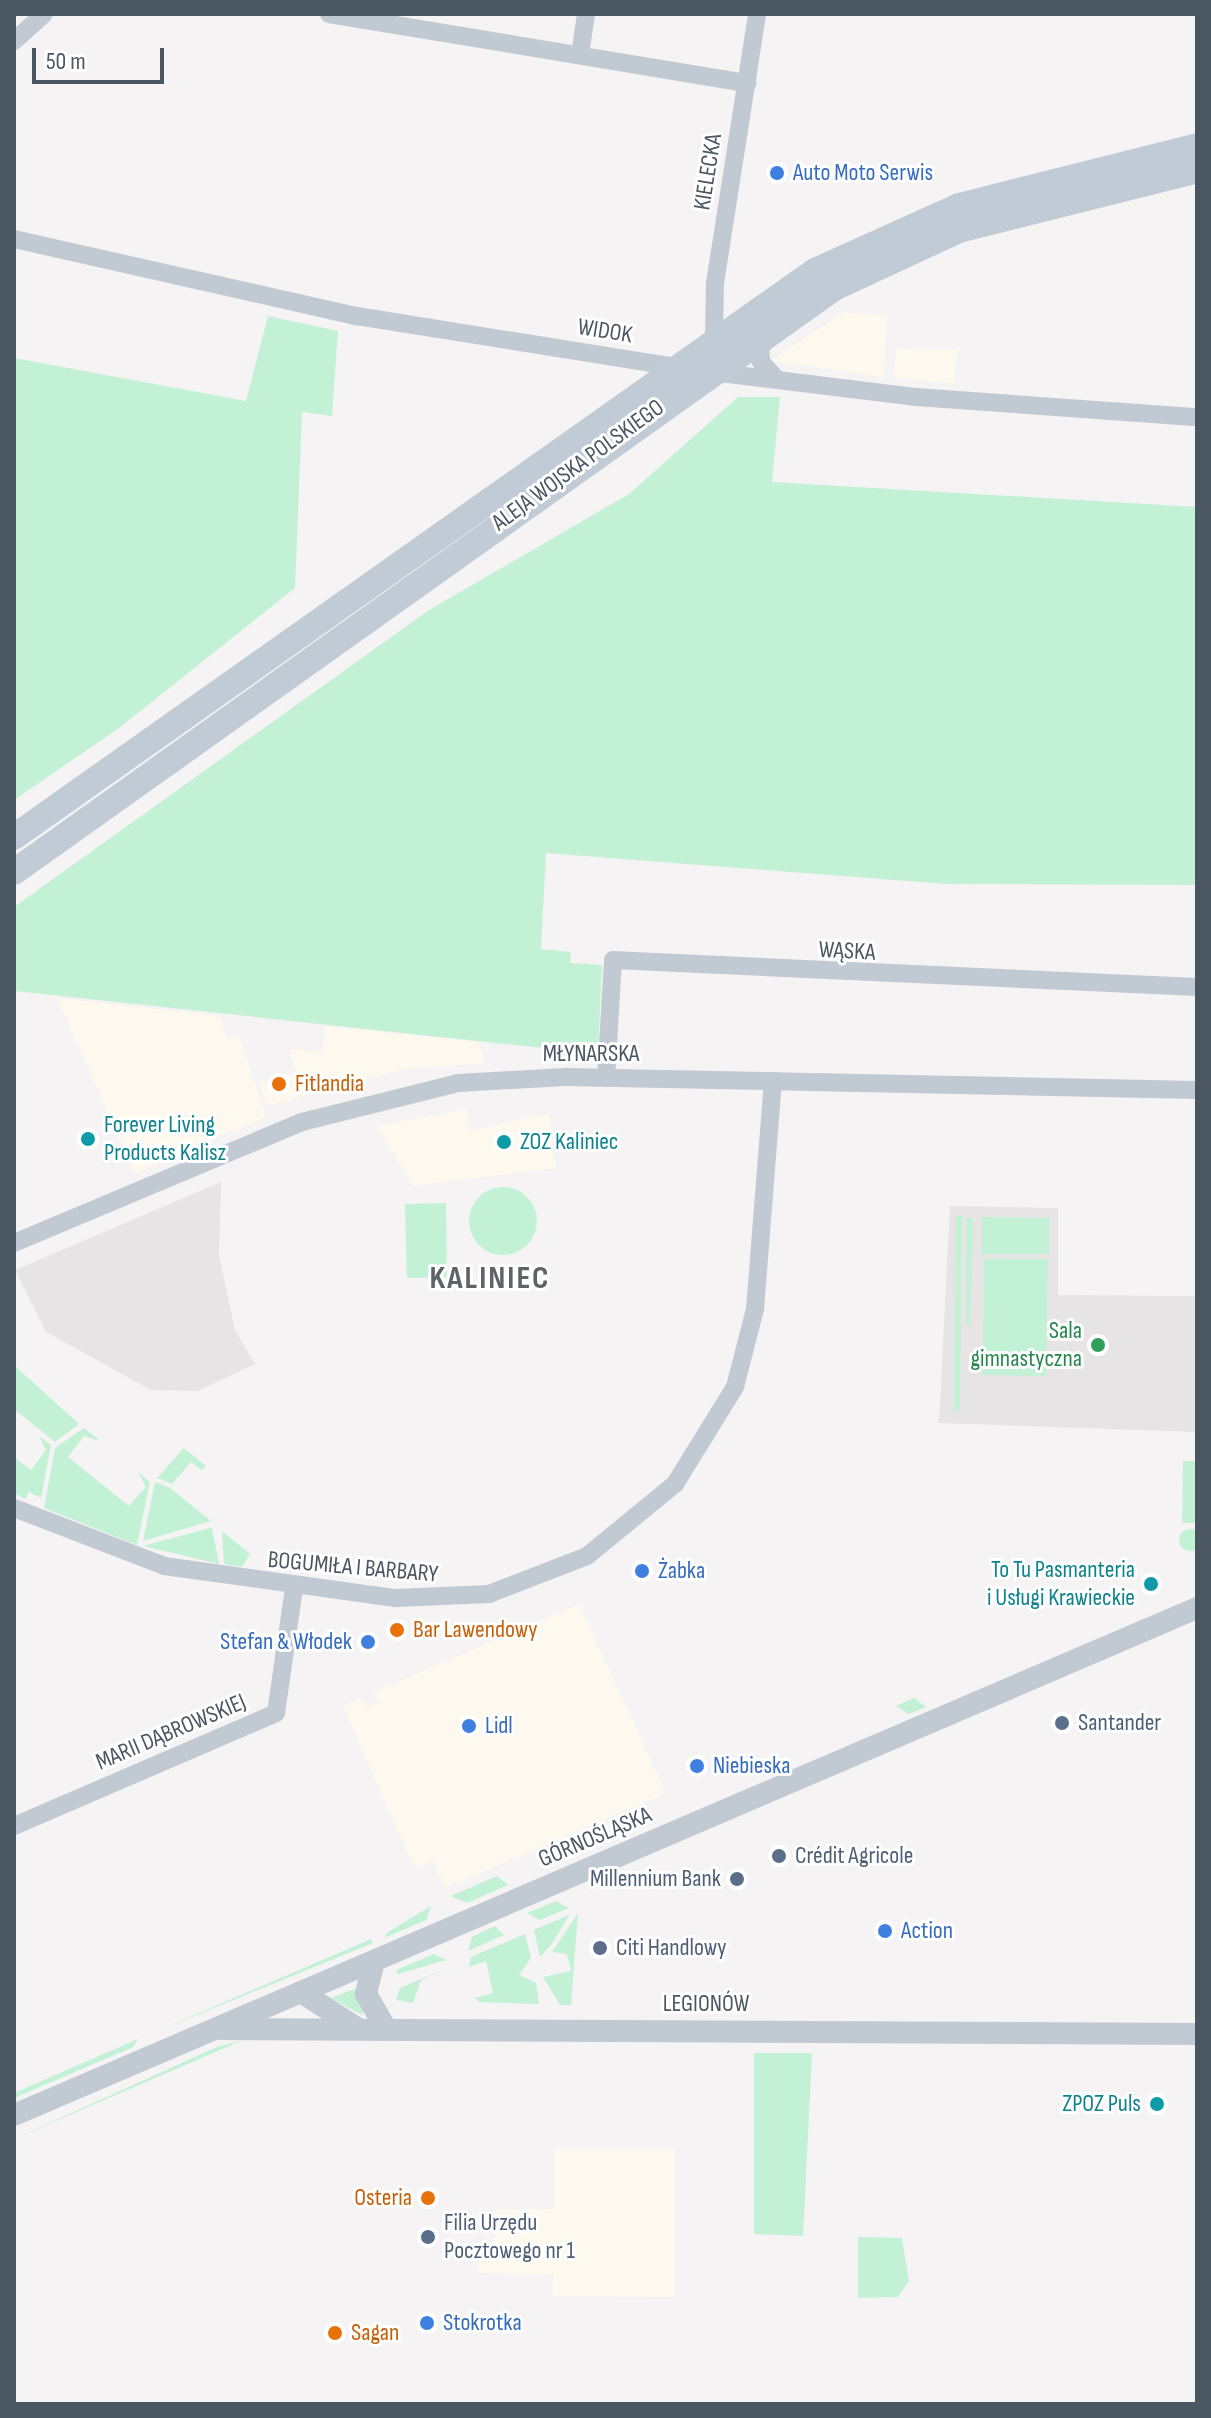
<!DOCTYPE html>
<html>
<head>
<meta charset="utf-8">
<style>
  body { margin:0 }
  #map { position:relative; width:1211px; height:2418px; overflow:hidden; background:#f5f3f3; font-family:"Sofia Sans Condensed",sans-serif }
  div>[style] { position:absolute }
  .commercial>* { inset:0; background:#fdf9ef }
  .education>* { inset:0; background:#e6e4e5 }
  .green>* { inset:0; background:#c3f1d5 }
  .round { border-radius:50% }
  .minor>* { height:18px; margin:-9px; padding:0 9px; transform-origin:9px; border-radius:9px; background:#c1cad2 }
  .tertiary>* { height:22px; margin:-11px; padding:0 11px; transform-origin:11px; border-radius:11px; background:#c1cad2 }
  .secondary>* { height:26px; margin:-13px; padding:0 13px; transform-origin:13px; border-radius:13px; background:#c1cbd6 }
  .dots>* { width:22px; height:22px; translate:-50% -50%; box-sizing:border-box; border:4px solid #fff; border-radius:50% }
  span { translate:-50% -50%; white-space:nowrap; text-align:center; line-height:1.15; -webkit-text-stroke:6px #fff; paint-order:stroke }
  .street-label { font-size:24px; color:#4a5661 }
  .shop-label { font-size:24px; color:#366cbe }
  .left { translate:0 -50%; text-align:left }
  .right { translate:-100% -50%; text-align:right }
  .food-label { font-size:24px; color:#c56008 }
  .culture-label { font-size:24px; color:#0d838f }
  .leisure-label { font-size:24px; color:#27864d }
  .service-label { font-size:24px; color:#4e5e75 }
  .district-label { font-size:32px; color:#5f6368; font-weight:700; letter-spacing:2px }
  .frame { position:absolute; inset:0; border:16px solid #4a5661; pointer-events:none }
  .scale { position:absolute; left:32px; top:48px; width:132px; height:36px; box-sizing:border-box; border:4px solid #4a5661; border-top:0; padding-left:10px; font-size:24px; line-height:28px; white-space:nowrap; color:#4a5661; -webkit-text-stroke:6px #fff; paint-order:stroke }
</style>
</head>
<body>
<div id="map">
  <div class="commercial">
    <div style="clip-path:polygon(844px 312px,887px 315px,884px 377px,770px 361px)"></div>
    <div style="clip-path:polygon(896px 348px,958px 350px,953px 384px,894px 378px)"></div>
    <div style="clip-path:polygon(57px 998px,220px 1016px,227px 1038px,239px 1036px,266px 1117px,135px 1173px)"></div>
    <div style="clip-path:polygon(325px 1026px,479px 1042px,484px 1063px,400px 1070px,267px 1106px,259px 1083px,296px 1072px,289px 1049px,322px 1052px)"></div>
    <div style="clip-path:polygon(466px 1109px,470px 1131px,549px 1113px,556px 1168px,414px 1186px,376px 1126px)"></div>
    <div style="clip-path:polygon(579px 1604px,666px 1793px,445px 1888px,433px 1860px,414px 1868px,343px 1706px,362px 1698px,367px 1708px,378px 1703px,374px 1692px)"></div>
    <div style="clip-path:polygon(554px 2149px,674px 2149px,674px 2297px,553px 2296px,553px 2274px,478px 2273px,479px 2255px,494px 2237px,494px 2209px,554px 2209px)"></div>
  </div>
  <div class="education">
    <div style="clip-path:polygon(221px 1182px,219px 1255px,235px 1330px,255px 1364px,198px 1391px,151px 1390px,46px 1332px,15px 1270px)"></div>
    <div style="clip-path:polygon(950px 1206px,1058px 1208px,1058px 1295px,1197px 1296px,1197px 1432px,939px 1423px)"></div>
  </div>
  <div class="green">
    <div style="clip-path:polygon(268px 316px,338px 331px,332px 416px,302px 412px,295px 588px,119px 728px,14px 800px,14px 358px,246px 401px)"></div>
    <div style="clip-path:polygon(738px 397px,780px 397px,772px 482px,1197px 507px,1197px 885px,946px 884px,546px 853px,541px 949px,571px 952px,570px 963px,602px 965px,598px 1054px,14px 991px,14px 907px,429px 610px,629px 494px)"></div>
    <div class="round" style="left:469px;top:1187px;width:68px;height:68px"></div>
    <div style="clip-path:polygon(446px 1203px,447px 1277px,407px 1278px,405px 1204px)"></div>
    <div style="clip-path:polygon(956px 1216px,962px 1216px,960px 1410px,954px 1411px)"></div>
    <div style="clip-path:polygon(982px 1217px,1049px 1218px,1049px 1254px,982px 1254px)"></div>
    <div style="clip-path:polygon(966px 1218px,973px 1218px,970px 1325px,966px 1325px)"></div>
    <div style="clip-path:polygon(984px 1259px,1048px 1259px,1046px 1376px,983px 1375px)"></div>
    <div style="clip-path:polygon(14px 1365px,79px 1424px,55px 1442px,14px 1409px)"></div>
    <div style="clip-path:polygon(84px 1428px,100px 1441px,84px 1436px,68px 1457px,129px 1506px,146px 1487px,138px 1472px,150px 1482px,137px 1545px,44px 1508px,55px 1448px)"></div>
    <div style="clip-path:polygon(39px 1436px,51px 1445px,41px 1498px,29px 1492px,25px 1499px,14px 1493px,14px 1457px,31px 1470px,46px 1450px)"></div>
    <div style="clip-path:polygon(184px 1448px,206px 1466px,202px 1470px,191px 1462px,172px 1484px,157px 1478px)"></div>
    <div style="clip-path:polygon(1183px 1461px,1197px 1461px,1197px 1523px,1182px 1523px)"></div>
    <div style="clip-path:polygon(155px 1482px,170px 1488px,211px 1521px,143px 1541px)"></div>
    <div style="clip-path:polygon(212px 1528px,219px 1564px,143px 1546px,210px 1528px)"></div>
    <div class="round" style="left:1179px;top:1529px;width:22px;height:22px"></div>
    <div style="clip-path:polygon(222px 1531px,250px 1554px,242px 1567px,224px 1564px)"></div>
    <div style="clip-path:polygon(914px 1698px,926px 1707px,909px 1714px,896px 1706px)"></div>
    <div style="clip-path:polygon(497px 1876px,508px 1885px,467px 1903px,451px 1896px)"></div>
    <div style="clip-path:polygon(556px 1901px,569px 1908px,540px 1920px,527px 1913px)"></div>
    <div style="clip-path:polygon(431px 1906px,426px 1920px,384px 1938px,388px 1932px)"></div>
    <div style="clip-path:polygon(578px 1913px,571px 2005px,560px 2005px,543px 1977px,571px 1971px,567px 1954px,552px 1952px)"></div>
    <div style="clip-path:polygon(569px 1915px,552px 1944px,540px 1957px,534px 1930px)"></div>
    <div style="clip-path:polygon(495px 1926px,504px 1935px,468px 1951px,472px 1937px)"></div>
    <div style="clip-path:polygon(525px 1934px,531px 1958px,519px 1975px,536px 1983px,539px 2004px,479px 2002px,475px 1998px,493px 1993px,486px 1961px,469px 1967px,471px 1957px)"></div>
    <div style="clip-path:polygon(371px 1939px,373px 1943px,155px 2032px)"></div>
    <div style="clip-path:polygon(434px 1954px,446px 1960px,398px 1974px,396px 1970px)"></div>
    <div style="clip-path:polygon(449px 1967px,421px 1980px,413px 2003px,396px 2000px,400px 1988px)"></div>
    <div style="clip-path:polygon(354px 1989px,364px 2010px,362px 2015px,331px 1998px)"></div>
    <div style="clip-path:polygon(138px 2039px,133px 2047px,14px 2098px,14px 2093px)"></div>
    <div style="clip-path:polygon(243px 2040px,14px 2139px,217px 2047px)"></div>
    <div style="clip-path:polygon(754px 2053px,812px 2053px,803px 2236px,754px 2234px)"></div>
    <div style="clip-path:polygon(858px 2237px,902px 2238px,909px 2281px,898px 2297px,858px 2298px)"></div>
  </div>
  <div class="minor">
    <div style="left:329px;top:14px;width:424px;rotate:9.4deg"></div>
    <div style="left:14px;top:41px;width:40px;rotate:-42deg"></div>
    <div style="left:580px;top:55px;width:41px;rotate:-81.7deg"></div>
    <div style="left:14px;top:239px;width:352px;rotate:12.7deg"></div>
    <div style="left:357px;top:316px;width:330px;rotate:9.1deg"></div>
    <div style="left:760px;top:335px;width:27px;rotate:88deg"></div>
    <div style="left:761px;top:362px;width:24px;rotate:48deg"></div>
    <div style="left:714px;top:338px;width:55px;rotate:-89deg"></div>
    <div style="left:715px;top:283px;width:272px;rotate:-81.1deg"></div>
    <div style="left:712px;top:372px;width:206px;rotate:7deg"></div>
    <div style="left:916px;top:397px;width:282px;rotate:4.1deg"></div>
    <div style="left:606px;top:1078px;width:118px;rotate:-86.6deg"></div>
    <div style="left:613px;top:960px;width:585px;rotate:2.65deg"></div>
    <div style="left:14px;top:1243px;width:312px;rotate:-22.8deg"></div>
    <div style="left:302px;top:1122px;width:161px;rotate:-14deg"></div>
    <div style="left:458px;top:1083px;width:107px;rotate:-3.2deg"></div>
    <div style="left:565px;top:1077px;width:632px;rotate:1.18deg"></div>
    <div style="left:14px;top:1508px;width:161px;rotate:21.1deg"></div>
    <div style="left:164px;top:1566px;width:234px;rotate:7.9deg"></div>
    <div style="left:396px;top:1598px;width:93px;rotate:-2.5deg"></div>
    <div style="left:489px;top:1594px;width:105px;rotate:-21.2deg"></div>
    <div style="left:587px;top:1556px;width:114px;rotate:-39.3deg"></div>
    <div style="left:675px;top:1484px;width:114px;rotate:-58.3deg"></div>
    <div style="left:735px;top:1387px;width:81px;rotate:-75.6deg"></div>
    <div style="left:755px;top:1309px;width:229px;rotate:-85.5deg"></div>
    <div style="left:14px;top:1826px;width:285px;rotate:-23.3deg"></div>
    <div style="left:276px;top:1713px;width:126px;rotate:-81.8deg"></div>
  </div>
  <div class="tertiary">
    <div style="left:374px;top:1961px;width:34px;rotate:104deg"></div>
    <div style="left:366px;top:1994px;width:38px;rotate:60deg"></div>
    <div style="left:301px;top:1992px;width:64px;rotate:32.9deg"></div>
    <div style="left:221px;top:2029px;width:976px;rotate:0.29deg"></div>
    <div style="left:14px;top:2115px;width:1287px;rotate:-23.2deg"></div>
  </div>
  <div class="secondary">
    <div style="left:14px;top:837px;width:981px;rotate:-35.25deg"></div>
    <div style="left:815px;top:271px;width:158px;rotate:-24.3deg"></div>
    <div style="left:959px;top:206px;width:245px;rotate:-14.1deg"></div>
    <div style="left:14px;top:872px;width:1007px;rotate:-35.46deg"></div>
    <div style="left:834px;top:288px;width:138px;rotate:-24.9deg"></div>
    <div style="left:959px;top:230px;width:245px;rotate:-14.1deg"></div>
  </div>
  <div class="dots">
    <div style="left:777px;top:173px;background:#3f7fe0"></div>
    <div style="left:279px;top:1084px;background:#e8710a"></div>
    <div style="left:88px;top:1139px;background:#0f9aa8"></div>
    <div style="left:504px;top:1142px;background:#0f9aa8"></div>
    <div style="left:1098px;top:1345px;background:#2e9e5b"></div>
    <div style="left:642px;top:1571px;background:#3f7fe0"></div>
    <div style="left:1151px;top:1584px;background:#0f9aa8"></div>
    <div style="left:397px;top:1630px;background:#e8710a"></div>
    <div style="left:368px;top:1642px;background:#3f7fe0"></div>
    <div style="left:1062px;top:1723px;background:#5c6f8a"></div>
    <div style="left:469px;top:1726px;background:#3f7fe0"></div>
    <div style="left:697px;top:1766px;background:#3f7fe0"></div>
    <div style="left:779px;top:1856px;background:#5c6f8a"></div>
    <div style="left:737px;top:1879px;background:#5c6f8a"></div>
    <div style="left:885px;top:1931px;background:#3f7fe0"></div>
    <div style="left:600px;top:1948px;background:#5c6f8a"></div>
    <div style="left:1157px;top:2104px;background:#0f9aa8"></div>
    <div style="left:428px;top:2198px;background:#e8710a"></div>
    <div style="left:428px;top:2237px;background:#5c6f8a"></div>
    <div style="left:427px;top:2323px;background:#3f7fe0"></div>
    <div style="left:335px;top:2333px;background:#e8710a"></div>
  </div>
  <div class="street-label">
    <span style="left:708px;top:172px;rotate:-81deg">KIELECKA</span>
    <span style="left:605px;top:331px;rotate:9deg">WIDOK</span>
    <span style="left:578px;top:465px;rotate:-36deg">ALEJA WOJSKA POLSKIEGO</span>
    <span style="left:847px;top:951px;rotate:3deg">WĄSKA</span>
    <span style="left:591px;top:1054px">MŁYNARSKA</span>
    <span style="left:353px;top:1567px;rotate:5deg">BOGUMIŁA I BARBARY</span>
    <span style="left:171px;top:1732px;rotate:-23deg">MARII DĄBROWSKIEJ</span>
    <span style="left:595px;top:1837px;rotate:-23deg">GÓRNOŚLĄSKA</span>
    <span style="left:706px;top:2004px">LEGIONÓW</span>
  </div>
  <div class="shop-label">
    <span class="left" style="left:793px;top:173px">Auto Moto Serwis</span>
    <span class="left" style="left:658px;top:1571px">Żabka</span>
    <span class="right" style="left:352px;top:1642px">Stefan &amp; Włodek</span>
    <span class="left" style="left:485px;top:1726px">Lidl</span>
    <span class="left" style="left:713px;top:1766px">Niebieska</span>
    <span class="left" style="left:901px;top:1931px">Action</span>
    <span class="left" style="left:443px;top:2323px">Stokrotka</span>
  </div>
  <div class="food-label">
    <span class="left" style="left:295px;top:1084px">Fitlandia</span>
    <span class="left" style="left:413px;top:1630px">Bar Lawendowy</span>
    <span class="right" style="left:412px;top:2198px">Osteria</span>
    <span class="left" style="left:351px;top:2333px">Sagan</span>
  </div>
  <div class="culture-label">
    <span class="left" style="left:104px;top:1139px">Forever Living<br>Products Kalisz</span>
    <span class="left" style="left:520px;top:1142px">ZOZ Kaliniec</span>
    <span class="right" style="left:1135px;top:1584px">To Tu Pasmanteria<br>i Usługi Krawieckie</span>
    <span class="right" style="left:1141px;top:2104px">ZPOZ Puls</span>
  </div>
  <div class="leisure-label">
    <span class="right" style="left:1082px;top:1345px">Sala<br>gimnastyczna</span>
  </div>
  <div class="service-label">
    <span class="left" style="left:1078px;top:1723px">Santander</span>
    <span class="left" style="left:795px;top:1856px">Crédit Agricole</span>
    <span class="right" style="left:721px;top:1879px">Millennium Bank</span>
    <span class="left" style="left:616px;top:1948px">Citi Handlowy</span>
    <span class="left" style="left:444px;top:2237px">Filia Urzędu<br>Pocztowego nr 1</span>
  </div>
  <div class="district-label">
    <span style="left:490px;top:1279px">KALINIEC</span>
  </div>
  <div class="frame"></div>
  <div class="scale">50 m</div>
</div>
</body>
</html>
